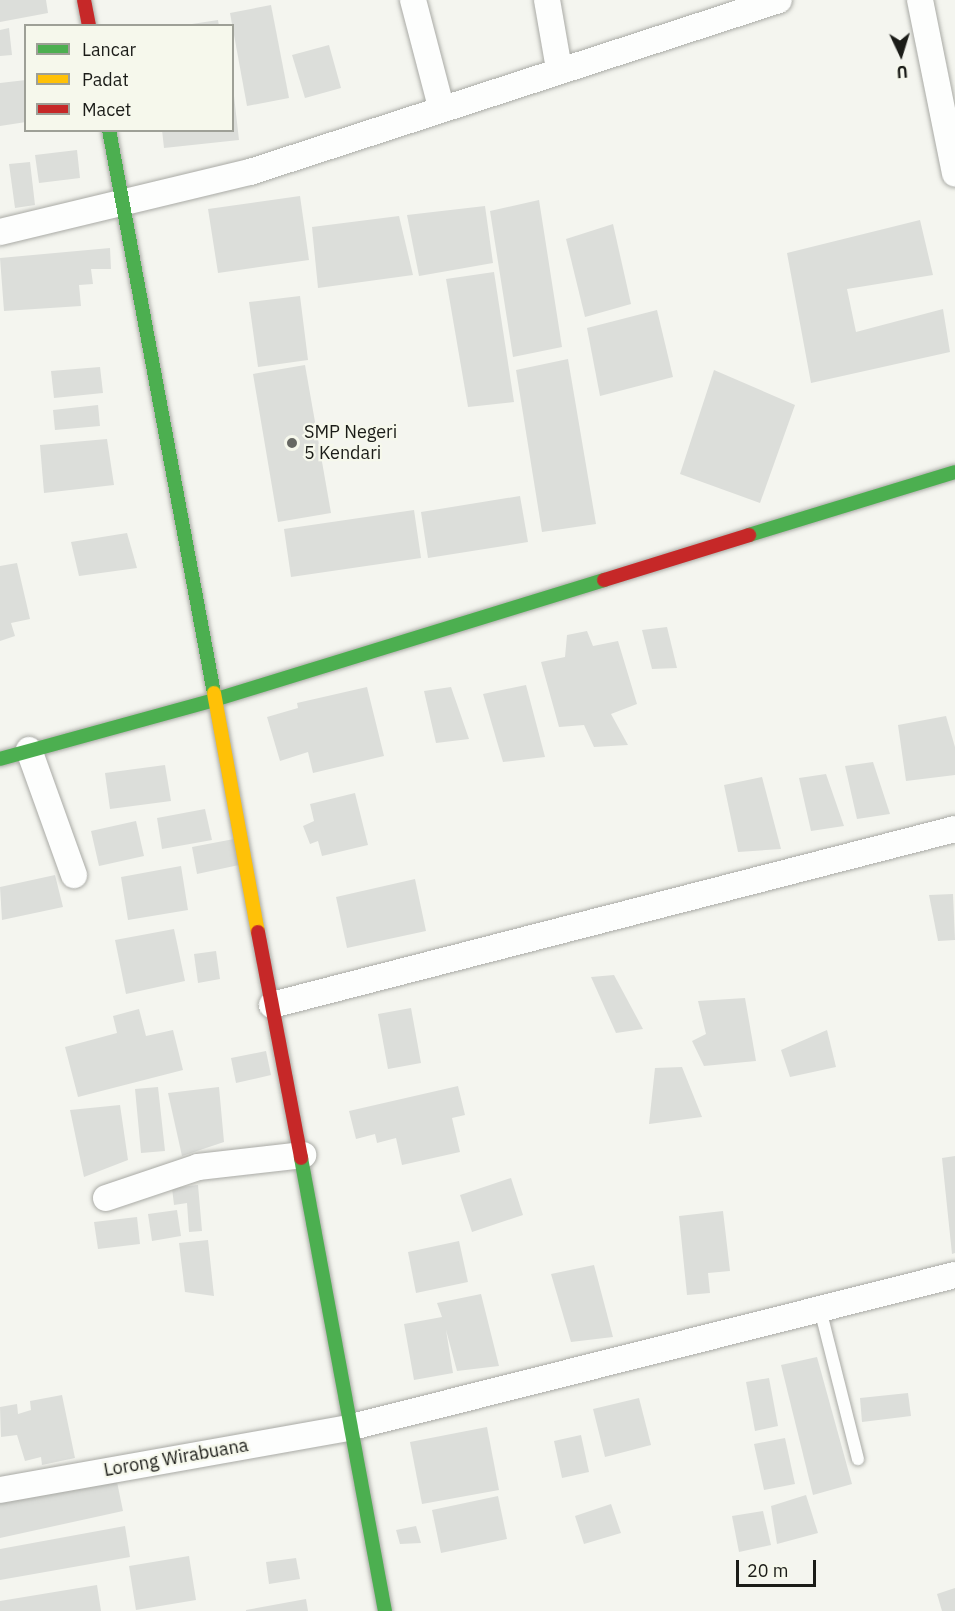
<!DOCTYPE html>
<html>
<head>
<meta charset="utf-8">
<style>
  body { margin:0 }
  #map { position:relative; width:955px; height:1611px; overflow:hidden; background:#f4f5ef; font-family:"IBM Plex Sans",sans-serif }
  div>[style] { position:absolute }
  .building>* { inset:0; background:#dcdeda }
  .roads { filter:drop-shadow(0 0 2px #a9aaa5) drop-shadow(0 0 2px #a9aaa5) }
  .lane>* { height:12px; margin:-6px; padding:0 6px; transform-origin:6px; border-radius:6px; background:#fdfefd }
  .street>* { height:26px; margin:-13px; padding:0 13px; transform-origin:13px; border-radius:13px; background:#fdfefd }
  .fast>* { height:14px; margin:-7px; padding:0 7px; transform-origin:7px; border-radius:7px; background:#4caf50 }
  .slow>* { height:14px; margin:-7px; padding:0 7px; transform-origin:7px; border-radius:7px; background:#ffc107 }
  .jam>* { height:14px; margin:-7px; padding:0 7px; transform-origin:7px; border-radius:7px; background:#c62828 }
  .dots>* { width:16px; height:16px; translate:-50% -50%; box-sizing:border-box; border:3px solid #f6f8ec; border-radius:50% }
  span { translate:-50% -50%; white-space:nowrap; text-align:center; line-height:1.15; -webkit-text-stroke:4.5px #f6f8ec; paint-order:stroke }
  .poi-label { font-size:18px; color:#1b1c18 }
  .left { translate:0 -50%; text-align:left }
  .street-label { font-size:18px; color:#1b1c18 }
  .legend { position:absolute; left:24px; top:24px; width:210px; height:108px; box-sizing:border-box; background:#f6f8ec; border:2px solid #9ea097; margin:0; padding:8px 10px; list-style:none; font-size:18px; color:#1b1c18 }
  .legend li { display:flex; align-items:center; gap:12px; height:30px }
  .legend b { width:30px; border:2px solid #9ea097 }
  .north { position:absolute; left:871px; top:24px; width:60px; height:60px; -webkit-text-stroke:4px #f6f8ec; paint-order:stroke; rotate:176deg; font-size:16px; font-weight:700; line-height:24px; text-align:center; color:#1b1c18 }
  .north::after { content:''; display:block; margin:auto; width:21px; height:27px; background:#1b1c18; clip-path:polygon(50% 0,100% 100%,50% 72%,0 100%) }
  .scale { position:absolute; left:736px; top:1560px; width:80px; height:27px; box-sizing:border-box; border:3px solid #1b1c18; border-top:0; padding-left:8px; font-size:18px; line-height:21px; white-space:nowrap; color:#1b1c18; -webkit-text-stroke:4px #f6f8ec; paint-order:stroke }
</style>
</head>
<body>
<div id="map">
  <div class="building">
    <div style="clip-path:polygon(0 0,46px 0,48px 13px,0 22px)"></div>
    <div style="clip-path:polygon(271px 5px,289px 98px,247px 106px,230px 13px)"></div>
    <div style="clip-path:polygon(218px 20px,219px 26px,192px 26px,192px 24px)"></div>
    <div style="clip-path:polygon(9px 28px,12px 55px,0 56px,0 30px)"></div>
    <div style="clip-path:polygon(329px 45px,341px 88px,305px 98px,292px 55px)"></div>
    <div style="clip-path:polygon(26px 80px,26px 122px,0 126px,0 83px)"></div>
    <div style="clip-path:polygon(234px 96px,239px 140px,164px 148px,162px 130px,232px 130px)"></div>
    <div style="clip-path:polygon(77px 150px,80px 178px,39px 183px,35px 155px)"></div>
    <div style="clip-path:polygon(30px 162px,35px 205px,15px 208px,9px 164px)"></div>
    <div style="clip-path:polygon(300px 196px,309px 260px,218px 273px,208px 209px)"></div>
    <div style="clip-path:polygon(539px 200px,562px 347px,513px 357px,490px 211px)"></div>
    <div style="clip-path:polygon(485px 206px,493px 263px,419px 276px,407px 215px)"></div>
    <div style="clip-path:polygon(399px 216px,413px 275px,318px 288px,312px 227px)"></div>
    <div style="clip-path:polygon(920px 220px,933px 275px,847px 289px,856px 332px,943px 309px,950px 352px,811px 383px,787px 253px)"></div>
    <div style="clip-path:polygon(613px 224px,631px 304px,585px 317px,566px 239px)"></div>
    <div style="clip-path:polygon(110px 248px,111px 269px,91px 269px,93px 284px,79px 285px,81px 306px,4px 311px,0 258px)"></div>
    <div style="clip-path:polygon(494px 272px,514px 402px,468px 407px,446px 279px)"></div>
    <div style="clip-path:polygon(300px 296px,308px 360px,258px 367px,249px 302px)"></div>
    <div style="clip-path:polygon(657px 310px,673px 377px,600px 396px,587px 328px)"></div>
    <div style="clip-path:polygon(568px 359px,596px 524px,542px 532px,516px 370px)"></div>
    <div style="clip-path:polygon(305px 365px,331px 513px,278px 522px,253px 374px)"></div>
    <div style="clip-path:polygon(100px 367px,103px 393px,54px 398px,51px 371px)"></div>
    <div style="clip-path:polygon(714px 370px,795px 405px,760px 503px,680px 474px)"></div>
    <div style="clip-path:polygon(98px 405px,100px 426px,55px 430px,53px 410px)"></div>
    <div style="clip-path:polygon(107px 439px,114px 485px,44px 493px,40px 445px)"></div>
    <div style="clip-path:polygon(520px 496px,528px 542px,428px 558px,421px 512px)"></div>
    <div style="clip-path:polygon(414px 510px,421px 558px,291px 577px,284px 529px)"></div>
    <div style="clip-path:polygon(127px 533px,137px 568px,79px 576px,71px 542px)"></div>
    <div style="clip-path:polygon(17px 563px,30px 619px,11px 623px,15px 636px,0 641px,0 566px)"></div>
    <div style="clip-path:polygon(667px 627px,677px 668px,652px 669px,642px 630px)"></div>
    <div style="clip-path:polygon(587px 631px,593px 646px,618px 641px,637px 704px,611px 714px,628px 745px,594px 747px,584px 725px,559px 727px,541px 662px,565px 657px,567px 635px)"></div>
    <div style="clip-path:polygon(526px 685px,545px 757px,503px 762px,483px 694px)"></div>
    <div style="clip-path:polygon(367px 687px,384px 756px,313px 773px,308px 752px,280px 761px,267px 717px,298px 708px,297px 703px)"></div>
    <div style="clip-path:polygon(451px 687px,469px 739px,436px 743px,424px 691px)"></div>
    <div style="clip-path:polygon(946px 716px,955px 747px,955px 775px,906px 781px,898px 725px)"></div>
    <div style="clip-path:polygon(873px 762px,890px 814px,857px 819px,845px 766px)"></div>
    <div style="clip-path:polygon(165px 765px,171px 801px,110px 809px,105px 773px)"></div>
    <div style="clip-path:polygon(826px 774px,844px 826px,811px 831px,799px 778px)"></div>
    <div style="clip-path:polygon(762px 777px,781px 849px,738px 852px,724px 785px)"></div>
    <div style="clip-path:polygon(355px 793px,368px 845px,322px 856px,318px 841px,310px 844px,303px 826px,314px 821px,310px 804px)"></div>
    <div style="clip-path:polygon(205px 809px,212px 840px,162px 849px,157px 818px)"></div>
    <div style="clip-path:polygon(136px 821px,144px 856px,99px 866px,91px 831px)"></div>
    <div style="clip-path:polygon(234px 839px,239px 865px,197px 874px,192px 847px)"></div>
    <div style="clip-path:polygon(181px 866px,188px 910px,128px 920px,121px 877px)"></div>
    <div style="clip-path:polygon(55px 875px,63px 907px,2px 920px,0 887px)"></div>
    <div style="clip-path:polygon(415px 879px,426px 931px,347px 948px,336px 897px)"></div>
    <div style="clip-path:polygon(953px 894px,955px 940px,938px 941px,929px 895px)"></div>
    <div style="clip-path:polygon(174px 929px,185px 981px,126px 994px,115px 940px)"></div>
    <div style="clip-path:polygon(216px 951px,220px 979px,198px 983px,194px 954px)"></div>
    <div style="clip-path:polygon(614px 975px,643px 1029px,616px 1033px,591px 977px)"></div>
    <div style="clip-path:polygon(745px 998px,756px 1061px,704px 1066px,692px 1041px,706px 1034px,698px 1001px)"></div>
    <div style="clip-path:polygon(411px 1008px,421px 1063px,388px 1069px,378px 1014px)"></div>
    <div style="clip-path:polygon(139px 1009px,146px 1036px,173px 1030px,183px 1070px,78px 1097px,65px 1047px,117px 1033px,113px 1016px)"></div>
    <div style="clip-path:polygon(827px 1030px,836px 1067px,790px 1077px,781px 1050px)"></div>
    <div style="clip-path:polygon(266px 1051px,271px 1075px,236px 1083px,231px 1058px)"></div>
    <div style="clip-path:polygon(682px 1067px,702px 1117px,649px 1124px,655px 1068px)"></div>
    <div style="clip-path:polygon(458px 1086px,465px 1115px,452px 1118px,460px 1152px,402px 1165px,396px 1138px,377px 1143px,375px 1134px,356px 1139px,349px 1111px)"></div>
    <div style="clip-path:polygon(158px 1087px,165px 1151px,141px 1153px,135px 1089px)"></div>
    <div style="clip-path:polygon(219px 1087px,224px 1142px,182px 1156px,168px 1093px)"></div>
    <div style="clip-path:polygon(120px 1105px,128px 1160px,84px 1177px,70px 1110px)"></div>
    <div style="clip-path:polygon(955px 1156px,955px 1253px,952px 1254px,942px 1158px)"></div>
    <div style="clip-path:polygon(511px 1178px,523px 1215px,472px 1232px,460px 1195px)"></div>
    <div style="clip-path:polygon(198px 1185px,202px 1231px,189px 1232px,187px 1203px,174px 1205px,172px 1188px)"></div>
    <div style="clip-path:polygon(177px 1210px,181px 1236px,152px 1241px,148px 1214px)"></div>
    <div style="clip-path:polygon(723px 1211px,730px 1271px,708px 1273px,710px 1293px,687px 1295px,679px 1216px)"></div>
    <div style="clip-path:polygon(137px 1217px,140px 1244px,98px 1249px,94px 1222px)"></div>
    <div style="clip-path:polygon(208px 1240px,214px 1296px,185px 1292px,179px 1243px)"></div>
    <div style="clip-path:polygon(459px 1241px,468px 1282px,416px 1293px,408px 1252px)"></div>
    <div style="clip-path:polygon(594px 1265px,613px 1337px,571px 1342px,551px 1274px)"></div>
    <div style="clip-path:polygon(481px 1294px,499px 1366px,457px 1371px,446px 1330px,453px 1373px,414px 1380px,404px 1324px,442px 1317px,437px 1303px)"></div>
    <div style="clip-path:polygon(817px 1357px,852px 1484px,813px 1495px,781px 1365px)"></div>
    <div style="clip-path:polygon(769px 1378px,778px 1426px,755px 1431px,746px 1382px)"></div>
    <div style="clip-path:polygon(908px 1393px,911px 1416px,862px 1422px,860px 1398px)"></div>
    <div style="clip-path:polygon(62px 1395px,75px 1458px,42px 1465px,41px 1457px,25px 1461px,17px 1435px,1px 1437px,0 1407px,17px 1404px,18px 1414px,31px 1410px,30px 1401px)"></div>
    <div style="clip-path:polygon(639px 1398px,651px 1445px,605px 1457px,593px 1409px)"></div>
    <div style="clip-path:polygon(487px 1427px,499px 1490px,422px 1504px,410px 1442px)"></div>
    <div style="clip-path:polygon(581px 1435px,589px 1472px,562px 1478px,554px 1441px)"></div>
    <div style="clip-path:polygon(785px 1438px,795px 1484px,764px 1490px,754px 1444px)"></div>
    <div style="clip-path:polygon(116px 1477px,123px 1511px,0 1538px,0 1502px)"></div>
    <div style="clip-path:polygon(806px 1495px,818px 1533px,777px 1544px,771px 1506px)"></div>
    <div style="clip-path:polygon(498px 1496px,507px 1539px,441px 1553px,432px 1510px)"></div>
    <div style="clip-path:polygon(611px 1504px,621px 1533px,584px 1544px,575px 1516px)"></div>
    <div style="clip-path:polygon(763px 1511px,771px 1545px,739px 1552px,732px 1516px)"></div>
    <div style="clip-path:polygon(125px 1526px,130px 1557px,0 1580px,0 1549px)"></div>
    <div style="clip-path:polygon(416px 1526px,421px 1543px,400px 1544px,396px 1530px)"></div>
    <div style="clip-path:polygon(189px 1556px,196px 1600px,136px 1610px,129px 1566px)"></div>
    <div style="clip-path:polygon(296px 1558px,300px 1579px,269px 1584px,266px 1562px)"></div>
    <div style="clip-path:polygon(97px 1585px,101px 1611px,0 1611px,0 1601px)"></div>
    <div style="clip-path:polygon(955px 1588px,955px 1611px,942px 1611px,937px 1594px)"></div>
    <div style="clip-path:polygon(306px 1599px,308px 1611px,246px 1611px,246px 1610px)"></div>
  </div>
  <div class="roads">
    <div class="lane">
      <div style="left:820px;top:1309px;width:155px;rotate:75.8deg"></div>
    </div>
    <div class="street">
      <div style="left:413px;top:0;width:111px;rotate:75.3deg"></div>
      <div style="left:547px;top:0;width:70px;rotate:80.1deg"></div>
      <div style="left:920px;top:0;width:177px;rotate:78.6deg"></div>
      <div style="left:0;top:232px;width:257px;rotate:-13.5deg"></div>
      <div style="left:250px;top:172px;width:556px;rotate:-18.01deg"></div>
      <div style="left:29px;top:750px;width:133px;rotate:70.2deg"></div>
      <div style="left:272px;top:1005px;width:705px;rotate:-14.45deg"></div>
      <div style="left:106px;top:1198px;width:97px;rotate:-18.6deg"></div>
      <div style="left:198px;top:1167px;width:106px;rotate:-6.5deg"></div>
      <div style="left:0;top:1490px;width:358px;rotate:-10.1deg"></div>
      <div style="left:352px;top:1427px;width:622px;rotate:-14.15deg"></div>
    </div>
    <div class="fast">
      <div style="left:109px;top:130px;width:573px;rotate:79.44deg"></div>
      <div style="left:749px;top:535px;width:215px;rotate:-17deg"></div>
      <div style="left:0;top:759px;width:222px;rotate:-15.4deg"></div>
      <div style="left:214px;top:700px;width:408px;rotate:-17.1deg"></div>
      <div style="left:301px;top:1158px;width:461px;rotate:79.5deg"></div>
    </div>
    <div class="slow">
      <div style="left:214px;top:693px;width:243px;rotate:79.6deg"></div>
    </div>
    <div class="jam">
      <div style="left:84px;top:0;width:26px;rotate:79deg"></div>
      <div style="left:604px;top:580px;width:152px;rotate:-17.2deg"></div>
      <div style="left:258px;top:932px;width:230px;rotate:79.2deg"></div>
    </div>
  </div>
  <div class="dots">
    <div style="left:292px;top:443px;background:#676863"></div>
  </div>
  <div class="poi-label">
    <span class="left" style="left:304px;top:443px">SMP Negeri<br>5 Kendari</span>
  </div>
  <div class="street-label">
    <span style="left:176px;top:1458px;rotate:-10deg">Lorong Wirabuana</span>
  </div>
  <ul class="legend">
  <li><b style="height:8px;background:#4caf50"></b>Lancar</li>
  <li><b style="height:8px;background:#ffc107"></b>Padat</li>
  <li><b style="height:8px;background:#c62828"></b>Macet</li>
  </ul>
  <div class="north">U</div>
  <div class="scale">20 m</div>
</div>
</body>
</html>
